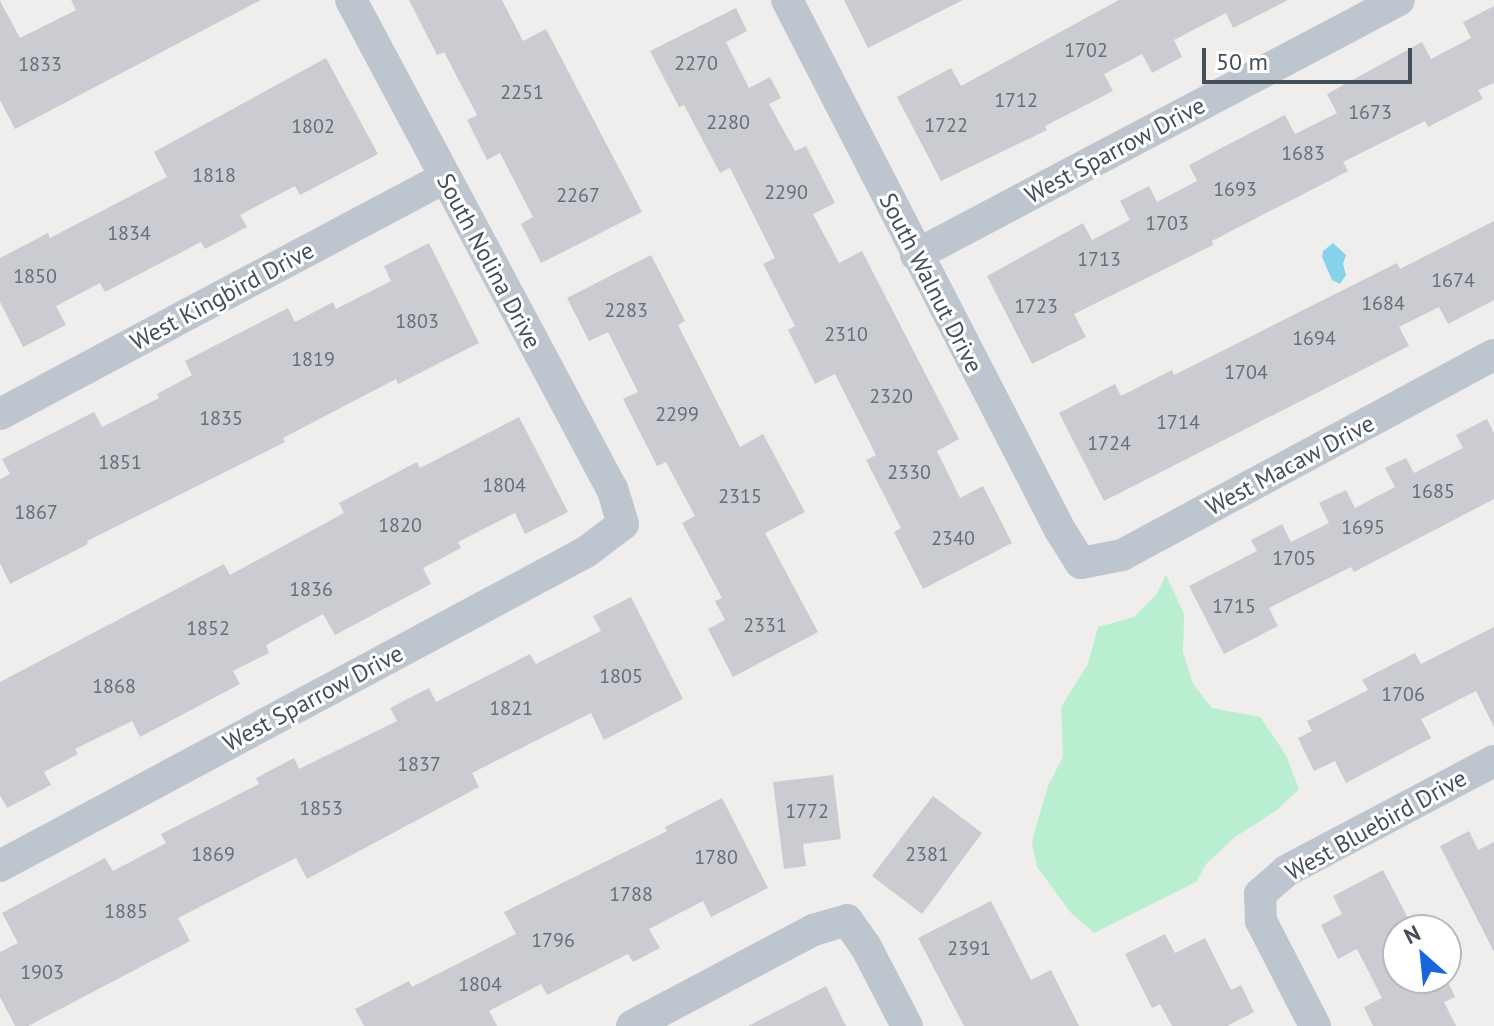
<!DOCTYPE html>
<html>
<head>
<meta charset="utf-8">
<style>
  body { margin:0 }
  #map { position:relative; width:1494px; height:1026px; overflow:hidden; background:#f0eded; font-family:"PT Sans",sans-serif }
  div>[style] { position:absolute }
  .green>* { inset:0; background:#baeed1 }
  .water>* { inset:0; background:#87d2eb }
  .building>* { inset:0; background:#caccd2 }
  .minor>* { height:32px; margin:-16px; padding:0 16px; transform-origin:16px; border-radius:16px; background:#bdc6cf }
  span { translate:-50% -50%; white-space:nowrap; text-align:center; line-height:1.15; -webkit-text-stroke:6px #fff; paint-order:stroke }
  .number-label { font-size:20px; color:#666e78 }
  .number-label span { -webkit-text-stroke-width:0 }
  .street-label { font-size:24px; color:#454f5a }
  .north { position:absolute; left:1382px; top:914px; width:80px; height:80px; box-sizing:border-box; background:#fff; border:2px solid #b5b9bd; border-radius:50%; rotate:333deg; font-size:22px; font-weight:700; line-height:32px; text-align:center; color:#454f5a }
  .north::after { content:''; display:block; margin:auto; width:28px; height:36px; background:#1965de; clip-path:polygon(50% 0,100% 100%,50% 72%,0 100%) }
  .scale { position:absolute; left:1202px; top:48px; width:210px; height:36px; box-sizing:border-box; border:4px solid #454f5a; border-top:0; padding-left:10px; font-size:24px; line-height:28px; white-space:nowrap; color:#454f5a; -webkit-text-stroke:6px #fff; paint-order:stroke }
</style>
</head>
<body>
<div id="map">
  <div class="green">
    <div style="clip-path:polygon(1166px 575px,1184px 614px,1183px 652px,1193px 684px,1212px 708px,1260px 717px,1286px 755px,1299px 789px,1277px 810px,1235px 837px,1206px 864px,1196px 882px,1094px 933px,1071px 913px,1037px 867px,1032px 845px,1034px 833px,1048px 786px,1063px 757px,1061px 707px,1088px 664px,1098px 627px,1134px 617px,1156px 595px)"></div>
  </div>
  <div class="water">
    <div style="clip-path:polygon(1333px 243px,1346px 255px,1343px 264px,1346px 275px,1340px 284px,1332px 280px,1322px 257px,1323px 251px)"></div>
  </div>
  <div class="building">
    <div style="clip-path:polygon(71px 0,261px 0,15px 129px,0 100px,0 1px,20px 38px,76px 10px)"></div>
    <div style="clip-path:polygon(409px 0,502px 0,523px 41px,546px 29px,642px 212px,541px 263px,521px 224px,533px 217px,500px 153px,487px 160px,467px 120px,477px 115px,444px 52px,437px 55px)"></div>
    <div style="clip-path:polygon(844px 0,963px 0,868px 48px)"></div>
    <div style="clip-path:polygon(1119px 0,1288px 0,1233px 28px,1226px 13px,1174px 40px,1182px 57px,1152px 73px,1142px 54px,1104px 74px,1113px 91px,1045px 126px,1047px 130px,941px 181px,897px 97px,951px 68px,961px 86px)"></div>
    <div style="clip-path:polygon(1494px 6px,1494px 83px,1478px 90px,1483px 99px,1428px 127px,1425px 121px,1343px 162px,1348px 171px,1212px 241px,1213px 245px,1074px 314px,1086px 337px,1032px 364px,987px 276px,1083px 223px,1092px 240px,1130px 220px,1120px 201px,1149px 186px,1157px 202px,1197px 181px,1189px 165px,1285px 115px,1295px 134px,1337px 113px,1327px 94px,1422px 42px,1431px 59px,1471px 38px,1463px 22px)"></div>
    <div style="clip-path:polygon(736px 8px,747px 31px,726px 42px,749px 88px,770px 77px,781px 98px,769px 104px,795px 151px,806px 146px,835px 203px,813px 214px,839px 263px,862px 251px,959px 439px,937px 451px,960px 498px,983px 486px,1012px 543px,923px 589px,894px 532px,901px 528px,866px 460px,876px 455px,835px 374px,815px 384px,788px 330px,795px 326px,763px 264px,775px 258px,730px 168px,720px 173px,684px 105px,679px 107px,650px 51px)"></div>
    <div style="clip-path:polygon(326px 58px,378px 154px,300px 195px,295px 186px,240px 215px,247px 227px,205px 249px,201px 242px,105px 292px,100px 283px,56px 306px,66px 325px,23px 347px,0 302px,0 258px,48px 233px,50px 238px,167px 177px,154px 152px)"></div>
    <div style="clip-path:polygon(1494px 221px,1494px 300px,1448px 324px,1439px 307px,1399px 327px,1409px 346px,1104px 501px,1059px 413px,1115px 384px,1121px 396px,1172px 370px,1174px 375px,1397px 263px,1400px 269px)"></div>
    <div style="clip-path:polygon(429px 243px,479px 343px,398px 384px,396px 379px,283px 438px,285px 442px,87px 541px,88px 544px,10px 584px,0 563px,0 479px,10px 474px,2px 459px,94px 412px,102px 427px,159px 398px,157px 394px,192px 375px,185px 361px,288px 308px,295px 322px,333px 302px,336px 309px,391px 281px,384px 266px)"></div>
    <div style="clip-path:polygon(651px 255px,685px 321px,678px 325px,740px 447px,763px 434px,805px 512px,765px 533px,818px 632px,733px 677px,708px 629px,725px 620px,715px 601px,722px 598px,682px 523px,695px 516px,666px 462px,657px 466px,623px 399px,638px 392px,608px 332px,589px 341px,567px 298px)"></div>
    <div style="clip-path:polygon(519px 417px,568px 512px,525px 534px,515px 513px,458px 542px,461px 548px,423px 568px,431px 584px,335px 635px,323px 614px,266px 645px,269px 653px,233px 671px,240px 684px,140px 737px,132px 721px,75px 749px,78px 754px,44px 772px,51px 785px,7px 808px,0 795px,0 682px,224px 564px,230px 575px,344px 513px,339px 503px,417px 462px,420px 468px)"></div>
    <div style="clip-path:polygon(1487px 419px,1494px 433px,1494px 499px,1354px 572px,1351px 567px,1269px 608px,1278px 626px,1224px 654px,1189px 586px,1257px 551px,1251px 540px,1282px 524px,1291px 542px,1329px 523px,1319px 503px,1346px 490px,1355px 508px,1395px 487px,1385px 468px,1406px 458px,1414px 473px,1463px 448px,1456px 435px)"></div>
    <div style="clip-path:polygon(631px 597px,683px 699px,604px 740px,591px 713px,472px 773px,479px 787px,307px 879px,296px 858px,178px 918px,190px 941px,28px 1026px,15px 1026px,0 997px,0 952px,18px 943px,2px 913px,105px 858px,113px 871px,166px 843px,161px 834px,259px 784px,256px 778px,294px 758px,299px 769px,397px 721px,390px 708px,429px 688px,436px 702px,530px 654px,536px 664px,601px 631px,593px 616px)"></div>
    <div style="clip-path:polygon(1494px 627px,1494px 727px,1476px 691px,1421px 719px,1431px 738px,1346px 783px,1335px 761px,1314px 771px,1298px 738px,1312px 731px,1307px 721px,1368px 690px,1362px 680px,1415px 653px,1421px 664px)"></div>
    <div style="clip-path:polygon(833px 775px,841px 839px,803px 844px,806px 866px,784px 869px,773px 782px)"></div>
    <div style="clip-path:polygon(933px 796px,982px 833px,922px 914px,872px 876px)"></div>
    <div style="clip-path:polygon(722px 798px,768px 888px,711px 917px,703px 901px,649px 929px,660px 948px,633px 962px,628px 954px,547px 995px,541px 984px,489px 1011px,497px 1026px,364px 1026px,355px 1009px,409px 981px,412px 987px,516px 934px,504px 912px,667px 831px,665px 827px)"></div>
    <div style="clip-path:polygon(1469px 831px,1478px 850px,1494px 842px,1494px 952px,1440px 846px)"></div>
    <div style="clip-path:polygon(1383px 870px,1410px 922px,1398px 928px,1398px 978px,1446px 978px,1455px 997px,1444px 1002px,1456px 1026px,1373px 1026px,1364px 1007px,1382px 998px,1357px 949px,1338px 959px,1321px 925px,1342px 914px,1333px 896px)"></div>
    <div style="clip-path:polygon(991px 901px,1031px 980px,1051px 970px,1079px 1026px,964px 1026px,918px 938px)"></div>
    <div style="clip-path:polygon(1165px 934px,1175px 953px,1205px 938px,1231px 990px,1241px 985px,1254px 1012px,1227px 1026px,1172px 1026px,1160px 1004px,1152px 1008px,1125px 954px)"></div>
    <div style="clip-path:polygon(826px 986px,846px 1026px,748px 1026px)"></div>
  </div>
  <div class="minor">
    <div style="left:787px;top:0;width:596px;rotate:62.75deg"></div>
    <div style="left:1060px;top:530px;width:39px;rotate:58deg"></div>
    <div style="left:1081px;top:563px;width:42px;rotate:-11deg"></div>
    <div style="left:1122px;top:555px;width:422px;rotate:-28.3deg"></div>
    <div style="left:916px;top:255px;width:546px;rotate:-27.83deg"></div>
    <div style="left:0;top:414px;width:503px;rotate:-27.99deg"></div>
    <div style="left:0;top:866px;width:665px;rotate:-28.18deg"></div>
    <div style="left:586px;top:552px;width:46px;rotate:-37.1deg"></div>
    <div style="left:623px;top:524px;width:37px;rotate:-107deg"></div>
    <div style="left:612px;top:489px;width:554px;rotate:-118.09deg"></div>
    <div style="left:632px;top:1026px;width:205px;rotate:-27.9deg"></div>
    <div style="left:813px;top:930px;width:35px;rotate:-16deg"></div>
    <div style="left:847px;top:920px;width:33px;rotate:55deg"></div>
    <div style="left:866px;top:947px;width:89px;rotate:62.6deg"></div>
    <div style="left:1315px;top:1026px;width:118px;rotate:-117.2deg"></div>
    <div style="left:1261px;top:921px;width:27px;rotate:-92deg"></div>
    <div style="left:1260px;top:894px;width:35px;rotate:-41deg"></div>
    <div style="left:1286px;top:871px;width:235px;rotate:-27.9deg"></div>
  </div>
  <div class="number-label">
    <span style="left:1086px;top:50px">1702</span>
    <span style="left:696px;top:63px">2270</span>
    <span style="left:40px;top:64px">1833</span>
    <span style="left:522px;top:92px">2251</span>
    <span style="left:1016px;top:100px">1712</span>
    <span style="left:1370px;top:112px">1673</span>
    <span style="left:728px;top:122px">2280</span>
    <span style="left:946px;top:125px">1722</span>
    <span style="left:313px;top:126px">1802</span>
    <span style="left:1303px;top:153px">1683</span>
    <span style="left:214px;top:175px">1818</span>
    <span style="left:1235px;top:189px">1693</span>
    <span style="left:786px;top:192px">2290</span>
    <span style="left:578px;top:195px">2267</span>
    <span style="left:1167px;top:223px">1703</span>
    <span style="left:129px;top:233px">1834</span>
    <span style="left:1099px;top:259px">1713</span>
    <span style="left:35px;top:276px">1850</span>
    <span style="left:1453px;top:280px">1674</span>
    <span style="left:1383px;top:303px">1684</span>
    <span style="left:1036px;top:306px">1723</span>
    <span style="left:626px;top:310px">2283</span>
    <span style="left:417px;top:321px">1803</span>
    <span style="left:846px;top:334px">2310</span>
    <span style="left:1314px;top:338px">1694</span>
    <span style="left:313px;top:359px">1819</span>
    <span style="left:1246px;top:372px">1704</span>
    <span style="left:891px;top:396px">2320</span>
    <span style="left:677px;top:414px">2299</span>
    <span style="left:221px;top:418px">1835</span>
    <span style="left:1178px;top:422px">1714</span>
    <span style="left:1109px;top:443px">1724</span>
    <span style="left:120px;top:462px">1851</span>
    <span style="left:909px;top:472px">2330</span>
    <span style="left:504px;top:485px">1804</span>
    <span style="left:1433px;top:491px">1685</span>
    <span style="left:740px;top:496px">2315</span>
    <span style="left:36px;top:512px">1867</span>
    <span style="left:400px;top:525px">1820</span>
    <span style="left:1363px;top:527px">1695</span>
    <span style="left:953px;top:538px">2340</span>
    <span style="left:1294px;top:558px">1705</span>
    <span style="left:311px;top:589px">1836</span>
    <span style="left:1234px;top:606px">1715</span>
    <span style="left:765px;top:625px">2331</span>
    <span style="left:208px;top:628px">1852</span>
    <span style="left:621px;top:676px">1805</span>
    <span style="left:114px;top:686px">1868</span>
    <span style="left:1403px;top:694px">1706</span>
    <span style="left:511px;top:708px">1821</span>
    <span style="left:419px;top:764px">1837</span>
    <span style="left:321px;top:808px">1853</span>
    <span style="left:807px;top:811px">1772</span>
    <span style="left:213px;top:854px">1869</span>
    <span style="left:927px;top:854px">2381</span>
    <span style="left:716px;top:857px">1780</span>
    <span style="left:631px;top:894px">1788</span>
    <span style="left:126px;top:911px">1885</span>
    <span style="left:553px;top:940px">1796</span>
    <span style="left:969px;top:948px">2391</span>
    <span style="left:42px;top:972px">1903</span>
    <span style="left:480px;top:984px">1804</span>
  </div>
  <div class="street-label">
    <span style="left:1115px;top:150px;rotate:-28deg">West Sparrow Drive</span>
    <span style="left:489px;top:261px;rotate:62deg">South Nolina Drive</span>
    <span style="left:931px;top:283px;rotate:63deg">South Walnut Drive</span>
    <span style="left:222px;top:296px;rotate:-28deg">West Kingbird Drive</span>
    <span style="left:1290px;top:465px;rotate:-28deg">West Macaw Drive</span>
    <span style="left:313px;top:698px;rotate:-28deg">West Sparrow Drive</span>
    <span style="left:1376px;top:825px;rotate:-29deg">West Bluebird Drive</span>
  </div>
  <div class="north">N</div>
  <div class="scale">50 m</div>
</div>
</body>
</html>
